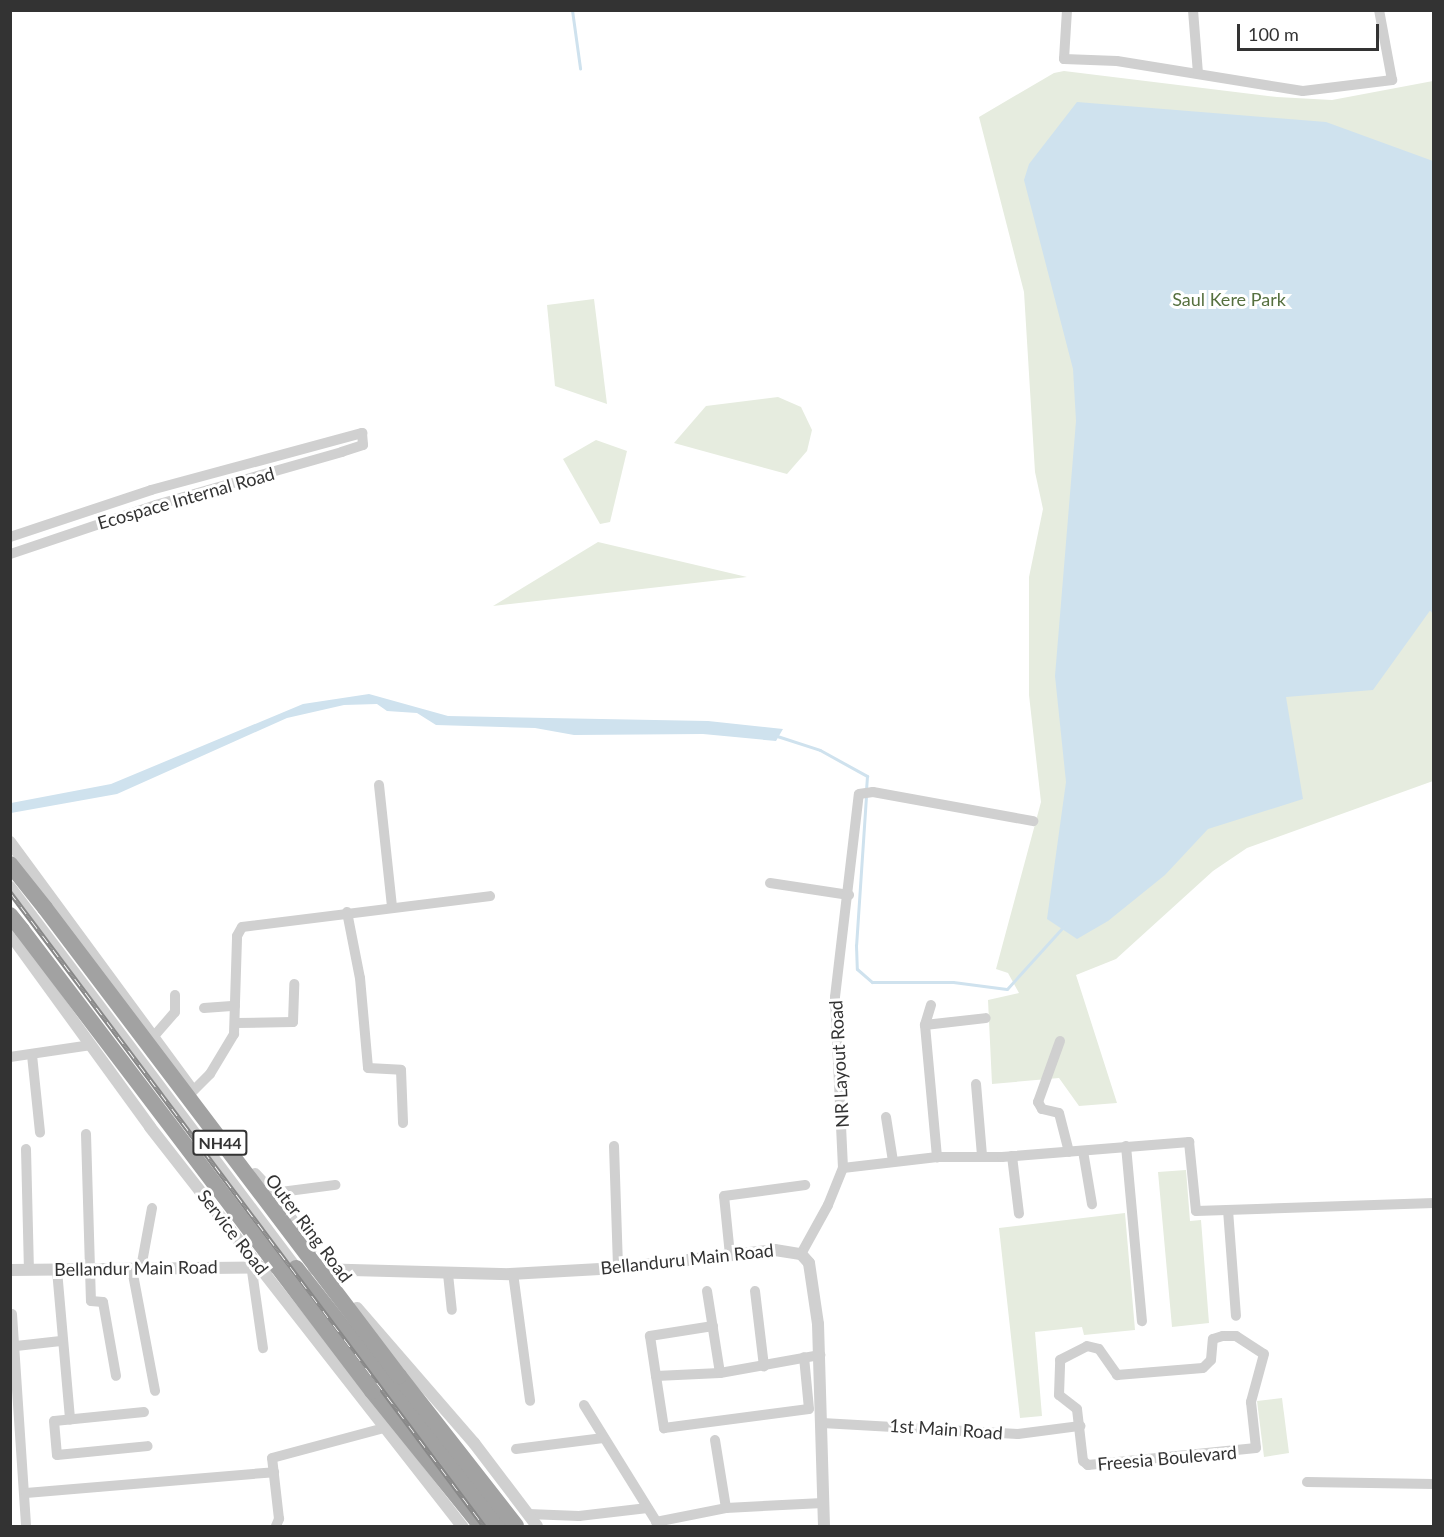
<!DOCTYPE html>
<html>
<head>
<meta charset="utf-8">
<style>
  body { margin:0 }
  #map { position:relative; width:1444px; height:1537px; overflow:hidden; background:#fff; font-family:Lato,sans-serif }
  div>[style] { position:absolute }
  .green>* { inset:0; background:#e6ecdf }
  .water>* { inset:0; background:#cfe2ee }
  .stream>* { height:3px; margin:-1.5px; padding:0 1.5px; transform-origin:1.5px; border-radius:1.5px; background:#cfe2ee }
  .minor>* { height:10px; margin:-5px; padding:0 5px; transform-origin:5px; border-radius:5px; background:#d0d0d0 }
  .tertiary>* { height:12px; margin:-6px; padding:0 6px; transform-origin:6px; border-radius:6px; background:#d0d0d0 }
  .trunk>* { height:16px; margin:-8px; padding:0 8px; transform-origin:8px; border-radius:8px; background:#a2a2a2 }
  .rail>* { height:5px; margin-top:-2.5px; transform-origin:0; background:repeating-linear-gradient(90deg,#fff 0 9px,#888 0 18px); box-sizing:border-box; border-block:2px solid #888 }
  .trunk-bridge>* { height:16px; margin:-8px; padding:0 8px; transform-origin:8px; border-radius:8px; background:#a2a2a2 }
  span { translate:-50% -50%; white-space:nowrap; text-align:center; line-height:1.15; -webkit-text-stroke:6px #fff; paint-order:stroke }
  .shield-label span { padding:2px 4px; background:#fff; border:2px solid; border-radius:4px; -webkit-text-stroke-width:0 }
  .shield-label { font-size:16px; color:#333; font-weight:700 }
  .park-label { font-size:18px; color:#56703f }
  .street-label { font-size:18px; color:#333 }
  .frame { position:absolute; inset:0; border:12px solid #333; pointer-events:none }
  .scale { position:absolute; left:1237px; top:24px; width:142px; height:27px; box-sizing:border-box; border:3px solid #333; border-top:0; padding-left:8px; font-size:18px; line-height:21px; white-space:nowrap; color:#333; -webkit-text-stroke:4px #fff; paint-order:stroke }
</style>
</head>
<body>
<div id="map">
  <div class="green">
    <div style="clip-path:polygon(1064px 71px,1277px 97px,1332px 100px,1433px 81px,1433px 781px,1247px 848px,1213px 871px,1116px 959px,1076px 975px,1117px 1103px,1079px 1106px,1059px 1078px,992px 1084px,988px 1000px,1019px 993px,1008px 973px,996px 969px,1041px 802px,1029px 695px,1029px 577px,1043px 509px,1035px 472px,1024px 292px,979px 117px,1054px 73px)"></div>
    <div style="clip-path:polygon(594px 299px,607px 404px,555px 386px,547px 305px)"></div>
    <div style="clip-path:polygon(778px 397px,801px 407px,812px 430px,807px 451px,787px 474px,674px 443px,706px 406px)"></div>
    <div style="clip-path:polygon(596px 440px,627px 451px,610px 522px,600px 524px,563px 459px)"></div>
    <div style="clip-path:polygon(598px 542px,747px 577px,493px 606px)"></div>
    <div style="clip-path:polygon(1186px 1170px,1190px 1221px,1201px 1220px,1209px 1323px,1172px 1327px,1158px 1172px)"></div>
    <div style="clip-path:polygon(1125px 1213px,1135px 1330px,1084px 1335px,1082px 1327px,1035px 1332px,1042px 1416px,1020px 1418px,999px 1228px)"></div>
    <div style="clip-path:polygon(1282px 1398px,1289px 1453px,1264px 1457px,1257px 1401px)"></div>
  </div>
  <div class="water">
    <div style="clip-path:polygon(1077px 102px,1326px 122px,1433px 161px,1434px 605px,1373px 690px,1286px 697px,1303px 799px,1208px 829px,1165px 875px,1108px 921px,1077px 939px,1047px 919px,1066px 782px,1055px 676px,1076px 421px,1073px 369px,1024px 180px,1029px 164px)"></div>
    <div style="clip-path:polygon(369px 694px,448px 716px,708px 721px,783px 729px,776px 741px,703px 734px,574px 735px,535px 728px,436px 725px,417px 713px,387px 711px,377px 704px,344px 705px,287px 718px,117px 794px,11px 813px,11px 803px,111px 784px,303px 704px)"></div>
  </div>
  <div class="stream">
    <div style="left:572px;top:10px;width:59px;rotate:82.1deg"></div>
    <div style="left:1429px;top:607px;width:8px;rotate:50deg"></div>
    <div style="left:777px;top:736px;width:45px;rotate:18deg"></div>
    <div style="left:820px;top:750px;width:54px;rotate:29deg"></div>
    <div style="left:867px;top:776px;width:13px;rotate:94deg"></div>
    <div style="left:866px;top:796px;width:149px;rotate:93.8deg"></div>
    <div style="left:856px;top:945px;width:24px;rotate:88deg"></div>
    <div style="left:857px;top:969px;width:20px;rotate:41deg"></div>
    <div style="left:872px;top:982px;width:81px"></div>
    <div style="left:953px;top:982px;width:54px;rotate:7.4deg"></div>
    <div style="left:1007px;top:989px;width:85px;rotate:-47.9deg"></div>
  </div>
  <div class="minor">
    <div style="left:1067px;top:10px;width:49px;rotate:93.5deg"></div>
    <div style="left:1064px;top:59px;width:53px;rotate:2.2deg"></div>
    <div style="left:1117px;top:61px;width:188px;rotate:9.2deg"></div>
    <div style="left:1303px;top:91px;width:90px;rotate:-7deg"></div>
    <div style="left:1392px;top:80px;width:71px;rotate:-100.5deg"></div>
    <div style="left:1193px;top:10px;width:63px;rotate:85.5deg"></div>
    <div style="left:10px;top:537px;width:149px;rotate:-18.4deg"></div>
    <div style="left:151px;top:490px;width:219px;rotate:-15.1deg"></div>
    <div style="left:362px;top:433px;width:12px;rotate:85deg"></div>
    <div style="left:363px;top:445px;width:22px;rotate:162deg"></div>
    <div style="left:342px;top:452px;width:193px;rotate:164.1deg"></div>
    <div style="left:156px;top:505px;width:154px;rotate:161.4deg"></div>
    <div style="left:379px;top:785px;width:122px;rotate:83.9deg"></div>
    <div style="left:770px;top:883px;width:80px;rotate:8.6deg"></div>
    <div style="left:347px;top:912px;width:67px;rotate:78.9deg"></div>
    <div style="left:360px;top:978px;width:90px;rotate:84.9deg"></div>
    <div style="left:368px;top:1068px;width:33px;rotate:3deg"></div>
    <div style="left:401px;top:1070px;width:53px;rotate:87.8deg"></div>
    <div style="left:931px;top:1005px;width:21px;rotate:107deg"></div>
    <div style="left:925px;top:1025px;width:133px;rotate:84.8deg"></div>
    <div style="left:204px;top:1008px;width:31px;rotate:-4deg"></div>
    <div style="left:236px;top:1023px;width:57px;rotate:-1deg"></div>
    <div style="left:293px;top:1022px;width:38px;rotate:-88deg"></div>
    <div style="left:925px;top:1025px;width:61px;rotate:-6.5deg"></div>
    <div style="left:155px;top:1035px;width:30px;rotate:-49deg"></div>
    <div style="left:175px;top:1012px;width:17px;rotate:-90deg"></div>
    <div style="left:1060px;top:1041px;width:65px;rotate:109.8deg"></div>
    <div style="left:1038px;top:1102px;width:8px;rotate:60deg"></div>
    <div style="left:1042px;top:1109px;width:17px;rotate:13deg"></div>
    <div style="left:1059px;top:1113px;width:40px;rotate:75.6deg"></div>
    <div style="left:32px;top:1055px;width:78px;rotate:84.1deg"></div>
    <div style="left:10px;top:1057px;width:82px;rotate:-8.4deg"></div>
    <div style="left:976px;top:1084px;width:72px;rotate:85.2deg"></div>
    <div style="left:193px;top:1091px;width:24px;rotate:-45deg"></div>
    <div style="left:210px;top:1074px;width:47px;rotate:-59deg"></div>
    <div style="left:234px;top:1034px;width:98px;rotate:-88.2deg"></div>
    <div style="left:237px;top:936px;width:10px;rotate:-61deg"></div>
    <div style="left:242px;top:927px;width:250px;rotate:-7.1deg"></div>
    <div style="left:886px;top:1117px;width:45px;rotate:81deg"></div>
    <div style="left:86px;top:1134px;width:167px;rotate:88.3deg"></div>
    <div style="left:91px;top:1301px;width:12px;rotate:5deg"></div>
    <div style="left:103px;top:1302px;width:75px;rotate:80deg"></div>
    <div style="left:614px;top:1146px;width:122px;rotate:88.1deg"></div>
    <div style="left:1126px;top:1146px;width:176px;rotate:84.8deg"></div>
    <div style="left:26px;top:1149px;width:121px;rotate:88.6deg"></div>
    <div style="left:1083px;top:1151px;width:54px;rotate:80.4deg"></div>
    <div style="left:1012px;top:1156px;width:58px;rotate:83.1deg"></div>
    <div style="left:843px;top:1168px;width:95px;rotate:-6.7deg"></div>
    <div style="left:937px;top:1157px;width:65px"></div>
    <div style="left:1002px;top:1157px;width:188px;rotate:-4.6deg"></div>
    <div style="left:1189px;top:1142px;width:69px;rotate:84.2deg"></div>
    <div style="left:1196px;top:1211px;width:238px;rotate:-1.9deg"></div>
    <div style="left:273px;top:1193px;width:63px;rotate:-7.4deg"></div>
    <div style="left:1228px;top:1210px;width:106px;rotate:85.7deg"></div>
    <div style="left:801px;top:1254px;width:56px;rotate:-61.1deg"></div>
    <div style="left:828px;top:1205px;width:40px;rotate:-68deg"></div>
    <div style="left:843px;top:1168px;width:171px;rotate:-92.7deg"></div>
    <div style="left:835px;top:997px;width:204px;rotate:-83.3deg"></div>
    <div style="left:859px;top:794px;width:14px;rotate:-8deg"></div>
    <div style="left:873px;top:792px;width:163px;rotate:10.3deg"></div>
    <div style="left:730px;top:1255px;width:59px;rotate:-95.8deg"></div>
    <div style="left:724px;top:1196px;width:82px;rotate:-7.7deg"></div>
    <div style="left:251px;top:1264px;width:85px;rotate:81.9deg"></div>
    <div style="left:141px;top:1268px;width:61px;rotate:-79.6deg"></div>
    <div style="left:132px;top:1269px;width:124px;rotate:79.3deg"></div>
    <div style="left:57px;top:1270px;width:150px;rotate:85deg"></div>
    <div style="left:513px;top:1273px;width:129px;rotate:82.4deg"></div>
    <div style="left:448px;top:1274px;width:36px;rotate:84deg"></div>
    <div style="left:707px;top:1291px;width:83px;rotate:81deg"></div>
    <div style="left:755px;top:1291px;width:76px;rotate:83.2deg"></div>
    <div style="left:12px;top:1314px;width:212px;rotate:86.2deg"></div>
    <div style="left:713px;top:1326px;width:64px;rotate:171deg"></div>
    <div style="left:650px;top:1336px;width:40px;rotate:81.5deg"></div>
    <div style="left:656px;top:1376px;width:64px;rotate:-2.7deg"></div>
    <div style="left:720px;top:1373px;width:102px;rotate:-10.2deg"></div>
    <div style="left:1223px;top:1336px;width:13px"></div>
    <div style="left:1236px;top:1336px;width:33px;rotate:33deg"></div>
    <div style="left:1264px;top:1354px;width:50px;rotate:105.2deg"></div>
    <div style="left:1251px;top:1402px;width:46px;rotate:83.8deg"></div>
    <div style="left:1256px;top:1448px;width:169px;rotate:174.2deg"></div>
    <div style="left:1088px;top:1465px;width:6px;rotate:-141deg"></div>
    <div style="left:1083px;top:1461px;width:52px;rotate:-96.6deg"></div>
    <div style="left:1077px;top:1409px;width:23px;rotate:-142deg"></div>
    <div style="left:1059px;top:1395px;width:35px;rotate:-88deg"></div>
    <div style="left:1060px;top:1360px;width:30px;rotate:-27deg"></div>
    <div style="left:1087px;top:1346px;width:12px;rotate:14deg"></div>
    <div style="left:1099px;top:1349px;width:32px;rotate:55deg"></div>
    <div style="left:1117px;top:1375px;width:86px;rotate:-4.7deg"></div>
    <div style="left:1203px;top:1368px;width:11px;rotate:-45deg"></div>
    <div style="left:1211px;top:1360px;width:21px;rotate:-85deg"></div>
    <div style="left:1213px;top:1339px;width:10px;rotate:-17deg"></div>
    <div style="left:16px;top:1346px;width:45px;rotate:-6.3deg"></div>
    <div style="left:656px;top:1376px;width:53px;rotate:81.3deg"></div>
    <div style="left:664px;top:1428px;width:146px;rotate:-7.5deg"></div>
    <div style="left:809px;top:1409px;width:52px;rotate:-95.5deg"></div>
    <div style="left:584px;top:1405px;width:142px;rotate:58.2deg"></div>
    <div style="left:144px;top:1412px;width:90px;rotate:174.3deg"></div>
    <div style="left:54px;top:1421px;width:34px;rotate:85deg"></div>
    <div style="left:57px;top:1455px;width:91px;rotate:-5.6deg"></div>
    <div style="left:822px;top:1423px;width:196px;rotate:3.2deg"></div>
    <div style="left:1018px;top:1434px;width:63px;rotate:-7.4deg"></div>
    <div style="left:715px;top:1440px;width:69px;rotate:80.8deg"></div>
    <div style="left:516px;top:1449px;width:88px;rotate:-7.2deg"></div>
    <div style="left:1307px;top:1482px;width:127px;rotate:0.9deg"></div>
    <div style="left:26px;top:1493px;width:249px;rotate:-4.8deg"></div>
    <div style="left:528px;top:1514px;width:51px;rotate:2.2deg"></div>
    <div style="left:579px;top:1516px;width:69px;rotate:-6.6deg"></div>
    <div style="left:656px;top:1522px;width:71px;rotate:-11.3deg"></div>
    <div style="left:726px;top:1508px;width:97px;rotate:-3deg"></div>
    <div style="left:276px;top:1526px;width:8px;rotate:-67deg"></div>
    <div style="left:279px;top:1519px;width:61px;rotate:-96.5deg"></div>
    <div style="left:272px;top:1458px;width:116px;rotate:-15deg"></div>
  </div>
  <div class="tertiary">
    <div style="left:10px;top:842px;width:305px;rotate:53.7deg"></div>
    <div style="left:10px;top:887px;width:476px;rotate:53.1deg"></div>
    <div style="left:10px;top:934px;width:238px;rotate:54deg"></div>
    <div style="left:150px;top:1127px;width:507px;rotate:51.98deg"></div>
    <div style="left:255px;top:1174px;width:26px;rotate:47deg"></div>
    <div style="left:273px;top:1193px;width:67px;rotate:54.7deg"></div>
    <div style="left:314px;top:1269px;width:196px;rotate:1.5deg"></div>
    <div style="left:510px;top:1274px;width:108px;rotate:-3.2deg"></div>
    <div style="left:618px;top:1268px;width:158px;rotate:-6.5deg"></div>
    <div style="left:775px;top:1250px;width:26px;rotate:9deg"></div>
    <div style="left:801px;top:1254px;width:12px;rotate:48deg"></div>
    <div style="left:809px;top:1263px;width:62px;rotate:81.6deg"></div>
    <div style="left:818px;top:1324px;width:202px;rotate:88.3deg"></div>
    <div style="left:10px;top:1270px;width:272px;rotate:-0.6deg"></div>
    <div style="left:357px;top:1308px;width:179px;rotate:49.1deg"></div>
    <div style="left:474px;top:1443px;width:104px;rotate:52.8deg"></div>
  </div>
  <div class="trunk">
    <div style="left:10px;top:864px;width:56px;rotate:51.5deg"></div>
    <div style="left:10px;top:915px;width:19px;rotate:51deg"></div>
    <div style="left:296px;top:1268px;width:329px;rotate:51.7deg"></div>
    <div style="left:399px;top:1376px;width:190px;rotate:52deg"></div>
    <div style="left:372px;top:1391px;width:174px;rotate:51.1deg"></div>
  </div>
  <div class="rail">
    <div style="left:10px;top:892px;width:792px;rotate:53.22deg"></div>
  </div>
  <div class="trunk-bridge">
    <div style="left:45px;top:908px;width:587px;rotate:52.9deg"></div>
    <div style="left:22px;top:930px;width:579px;rotate:52.79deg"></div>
  </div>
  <div class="shield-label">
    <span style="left:220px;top:1143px">NH44</span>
  </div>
  <div class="park-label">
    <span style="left:1229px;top:299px">Saul Kere Park</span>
  </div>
  <div class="street-label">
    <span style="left:186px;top:498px;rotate:-16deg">Ecospace Internal Road</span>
    <span style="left:839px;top:1064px;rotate:-93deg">NR Layout Road</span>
    <span style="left:309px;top:1228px;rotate:53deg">Outer Ring Road</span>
    <span style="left:233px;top:1232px;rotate:52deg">Service Road</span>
    <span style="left:687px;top:1259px;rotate:-6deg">Bellanduru Main Road</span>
    <span style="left:136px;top:1268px;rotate:-1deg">Bellandur Main Road</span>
    <span style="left:946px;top:1429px;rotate:4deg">1st Main Road</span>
    <span style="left:1167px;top:1458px;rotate:-5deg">Freesia Boulevard</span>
  </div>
  <div class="frame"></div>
  <div class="scale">100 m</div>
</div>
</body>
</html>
